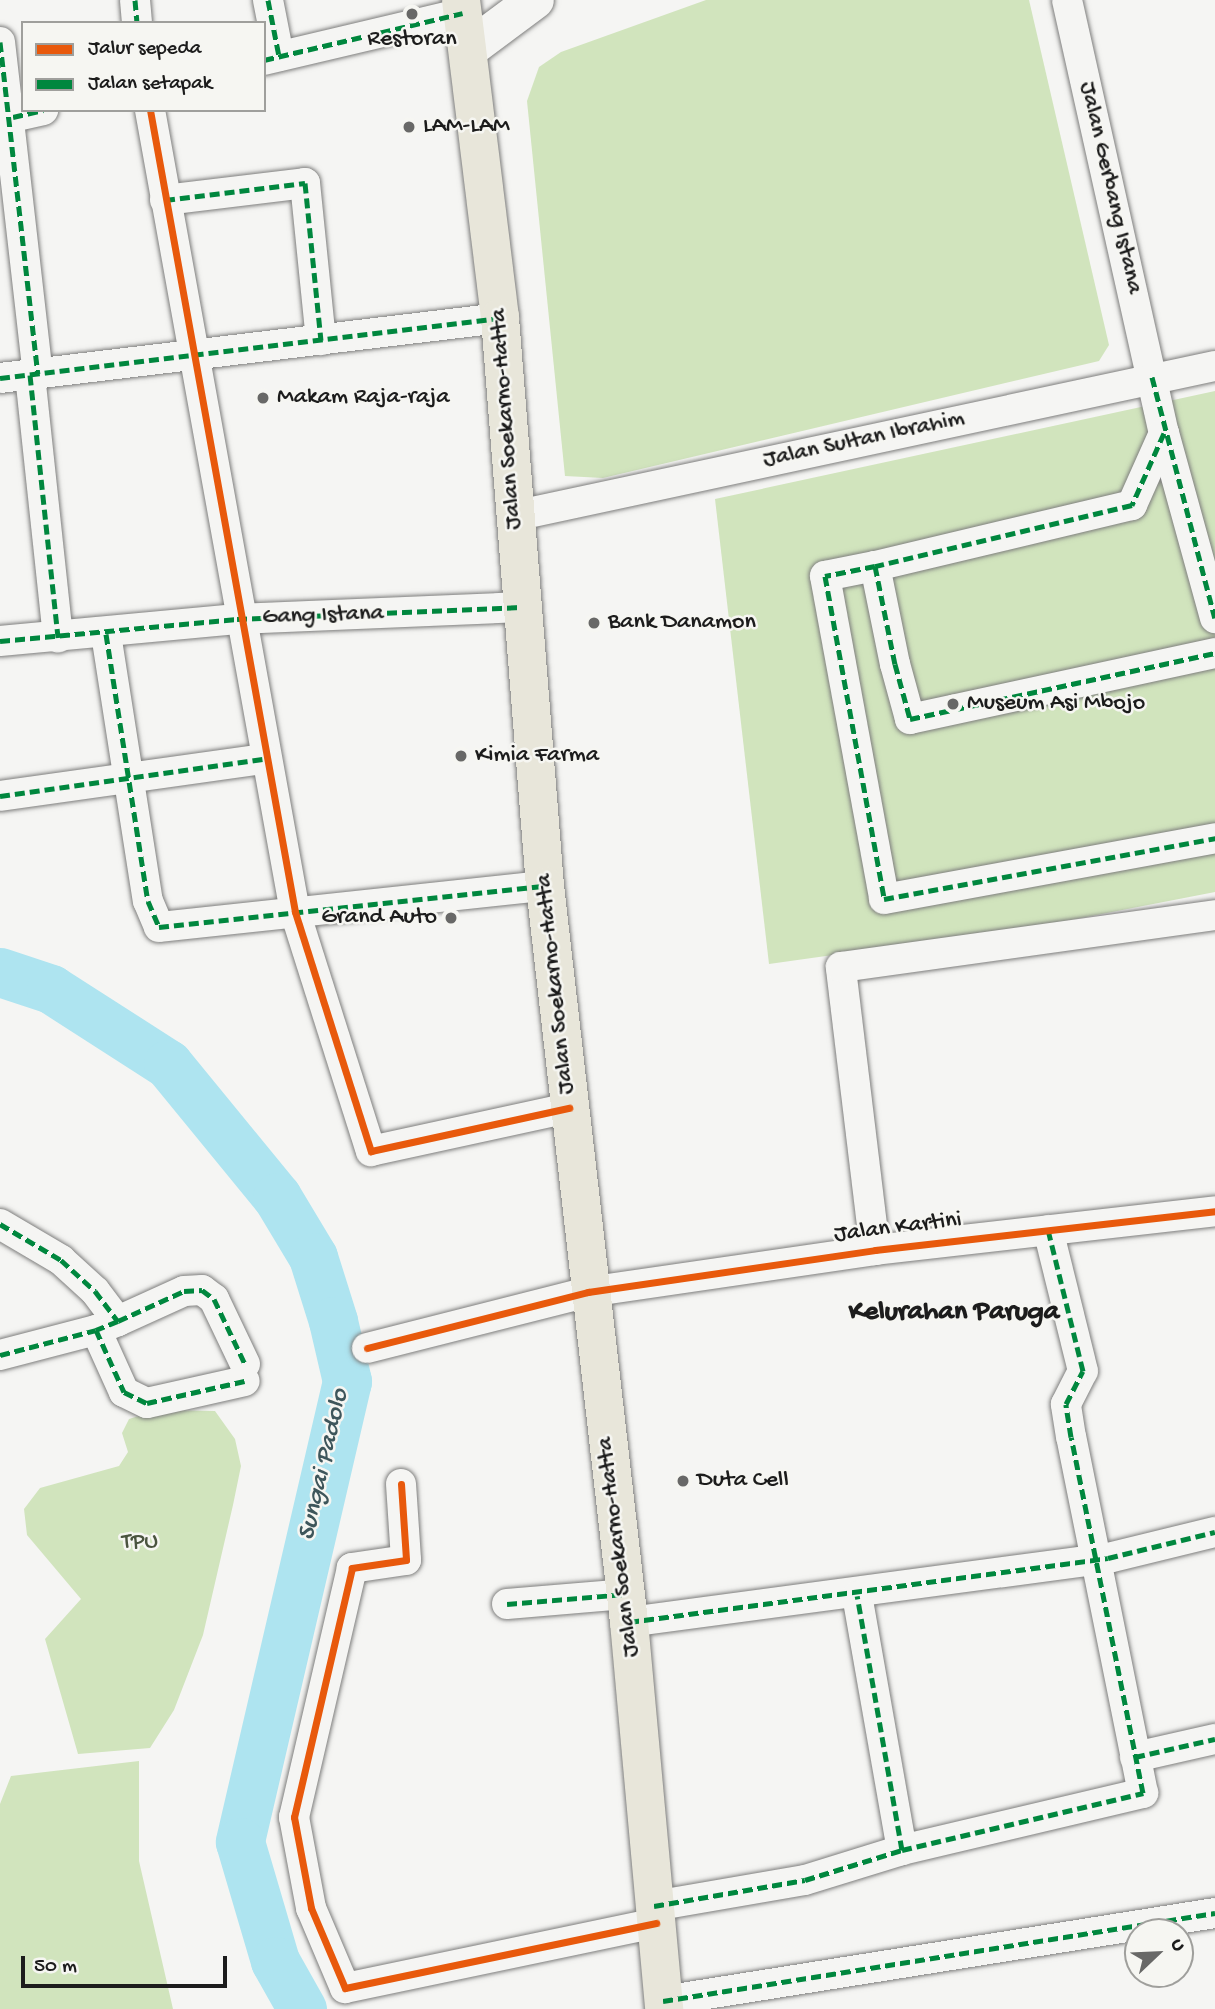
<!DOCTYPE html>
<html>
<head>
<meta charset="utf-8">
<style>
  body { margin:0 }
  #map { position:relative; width:1215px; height:2009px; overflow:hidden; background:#f5f5f3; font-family:"Gochi Hand",sans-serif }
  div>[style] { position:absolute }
  .green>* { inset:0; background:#d1e4bd }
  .river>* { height:49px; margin:-24.5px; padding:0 24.5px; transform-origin:24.5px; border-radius:24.5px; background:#aee4f0 }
  .roads { filter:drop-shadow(0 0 2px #7e7e7d) drop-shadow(0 0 2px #7e7e7d) }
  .street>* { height:30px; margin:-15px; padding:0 15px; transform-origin:15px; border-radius:15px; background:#f5f5f3 }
  .secondary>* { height:38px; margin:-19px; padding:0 19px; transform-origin:19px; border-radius:19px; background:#f5f5f3 }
  .highway>* { height:38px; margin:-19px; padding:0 19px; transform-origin:19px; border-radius:19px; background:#e8e6da }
  .quiet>* { height:5px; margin-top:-2.5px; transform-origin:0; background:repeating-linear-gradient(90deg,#00873e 0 10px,transparent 0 15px) }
  .cycleway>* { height:7px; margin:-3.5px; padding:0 3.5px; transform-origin:3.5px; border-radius:3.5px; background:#e8590c }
  .dots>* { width:19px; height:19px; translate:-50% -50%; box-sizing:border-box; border:4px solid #f6f6f2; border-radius:50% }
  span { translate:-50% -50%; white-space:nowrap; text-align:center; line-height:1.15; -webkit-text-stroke:5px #f6f6f2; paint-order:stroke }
  .poi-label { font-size:24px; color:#1c1c1c }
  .left { translate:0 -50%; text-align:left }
  .right { translate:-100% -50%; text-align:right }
  .street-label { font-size:24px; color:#1c1c1c }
  .park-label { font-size:24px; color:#4a543f }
  .water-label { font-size:26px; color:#3e565b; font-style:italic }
  .quarter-label { font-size:28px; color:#1c1c1c; font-weight:700 }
  .legend { position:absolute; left:21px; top:21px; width:245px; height:91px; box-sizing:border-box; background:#f6f6f2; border:2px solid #9f9f9c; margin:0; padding:9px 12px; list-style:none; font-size:21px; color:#1c1c1c }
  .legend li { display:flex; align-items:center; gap:14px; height:35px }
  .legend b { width:35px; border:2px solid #9f9f9c }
  .north { position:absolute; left:1124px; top:1918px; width:70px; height:70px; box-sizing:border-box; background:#f6f6f2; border:2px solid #9f9f9c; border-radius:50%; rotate:67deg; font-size:19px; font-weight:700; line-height:28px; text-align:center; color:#1c1c1c }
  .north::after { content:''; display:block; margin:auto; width:24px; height:32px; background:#686867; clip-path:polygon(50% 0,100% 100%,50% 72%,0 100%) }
  .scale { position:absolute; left:21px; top:1956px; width:206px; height:32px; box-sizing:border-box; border:4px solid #1c1c1c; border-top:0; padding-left:9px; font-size:21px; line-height:24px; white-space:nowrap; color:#1c1c1c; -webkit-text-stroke:5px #f6f6f2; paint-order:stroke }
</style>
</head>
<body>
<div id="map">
  <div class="green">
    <div style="clip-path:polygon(706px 0,1029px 0,1109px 345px,1099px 361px,603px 478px,565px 476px,527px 101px,539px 67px,561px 52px)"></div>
    <div style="clip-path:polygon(1215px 391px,1215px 892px,1040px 926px,769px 964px,715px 499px)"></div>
    <div style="clip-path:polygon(158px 1410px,215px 1411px,235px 1439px,241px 1466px,233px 1505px,203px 1635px,174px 1710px,150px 1748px,78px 1754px,45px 1639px,81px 1599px,27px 1535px,24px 1509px,40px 1488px,119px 1466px,128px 1452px,122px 1433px,129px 1419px)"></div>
    <div style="clip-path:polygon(139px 1761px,139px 1861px,173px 2009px,0 2009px,0 1804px,11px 1776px)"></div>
  </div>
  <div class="river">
    <div style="left:0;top:972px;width:54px;rotate:18.4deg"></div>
    <div style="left:51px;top:989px;width:139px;rotate:32.7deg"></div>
    <div style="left:168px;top:1064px;width:172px;rotate:50.7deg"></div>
    <div style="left:277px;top:1197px;width:70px;rotate:59deg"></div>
    <div style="left:313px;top:1257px;width:67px;rotate:72.6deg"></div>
    <div style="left:333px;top:1321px;width:62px;rotate:76.9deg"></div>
    <div style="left:347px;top:1381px;width:473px;rotate:103.1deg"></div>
    <div style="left:240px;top:1842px;width:124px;rotate:73.6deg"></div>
    <div style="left:275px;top:1961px;width:55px;rotate:60.6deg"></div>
  </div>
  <div class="roads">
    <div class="street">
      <div style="left:135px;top:0;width:23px;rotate:85deg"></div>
      <div style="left:268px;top:0;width:57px;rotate:78.9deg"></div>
      <div style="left:1067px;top:0;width:444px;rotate:77.4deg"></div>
      <div style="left:1164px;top:433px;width:192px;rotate:74.6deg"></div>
      <div style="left:0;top:42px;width:334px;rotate:83.5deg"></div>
      <div style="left:264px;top:60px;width:204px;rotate:-13.3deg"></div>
      <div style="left:150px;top:110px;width:815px;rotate:79.75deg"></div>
      <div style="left:295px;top:912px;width:251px;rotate:72.4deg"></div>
      <div style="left:371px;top:1151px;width:203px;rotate:-12.3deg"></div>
      <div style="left:13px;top:117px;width:31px;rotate:-13deg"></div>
      <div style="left:165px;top:200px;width:141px;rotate:-6.9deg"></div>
      <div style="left:305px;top:183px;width:158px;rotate:84.2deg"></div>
      <div style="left:30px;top:375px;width:264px;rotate:83.9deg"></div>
      <div style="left:0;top:378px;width:504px;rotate:-6.84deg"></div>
      <div style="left:1164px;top:433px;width:79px;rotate:114deg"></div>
      <div style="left:1132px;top:505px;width:264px;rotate:166.6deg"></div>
      <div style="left:875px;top:566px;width:100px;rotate:78.5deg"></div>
      <div style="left:895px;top:664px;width:57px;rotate:74.7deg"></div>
      <div style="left:910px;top:719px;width:312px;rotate:-12.2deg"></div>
      <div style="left:514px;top:516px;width:717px;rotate:-12.08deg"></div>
      <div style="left:875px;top:566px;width:51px;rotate:168.7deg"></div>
      <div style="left:825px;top:576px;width:328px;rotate:79.6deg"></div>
      <div style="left:884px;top:899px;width:337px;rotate:-10.4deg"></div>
      <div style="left:106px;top:634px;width:270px;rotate:81.1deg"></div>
      <div style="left:148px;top:901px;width:28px;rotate:67deg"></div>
      <div style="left:159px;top:927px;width:388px;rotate:-6.1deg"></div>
      <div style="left:0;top:641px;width:238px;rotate:-5.3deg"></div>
      <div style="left:237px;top:619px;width:284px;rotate:-2.4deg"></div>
      <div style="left:0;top:796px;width:267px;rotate:-8deg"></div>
      <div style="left:0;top:1224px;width:71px;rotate:30.5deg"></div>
      <div style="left:61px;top:1260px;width:46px;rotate:42.4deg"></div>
      <div style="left:95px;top:1291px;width:38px;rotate:53deg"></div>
      <div style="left:118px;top:1321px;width:21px;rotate:157deg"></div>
      <div style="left:875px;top:1250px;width:285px;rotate:-96.9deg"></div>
      <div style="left:841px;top:967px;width:378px;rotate:-7.9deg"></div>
      <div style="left:118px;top:1321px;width:72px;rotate:-24.4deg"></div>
      <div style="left:184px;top:1291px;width:18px;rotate:-3deg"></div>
      <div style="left:202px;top:1290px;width:15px;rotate:37deg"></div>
      <div style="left:214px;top:1299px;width:72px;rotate:64.5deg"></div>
      <div style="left:367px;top:1348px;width:228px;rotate:-14.2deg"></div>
      <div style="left:588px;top:1292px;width:290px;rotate:-8.3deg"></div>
      <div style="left:875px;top:1250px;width:342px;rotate:-6.5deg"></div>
      <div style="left:0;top:1355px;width:99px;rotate:-14.6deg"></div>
      <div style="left:96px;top:1330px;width:68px;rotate:65.7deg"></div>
      <div style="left:124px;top:1392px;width:25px;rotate:26deg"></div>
      <div style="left:147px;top:1403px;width:100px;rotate:-12.7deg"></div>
      <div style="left:401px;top:1484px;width:76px;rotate:86.2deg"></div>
      <div style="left:406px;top:1560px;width:55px;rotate:171.6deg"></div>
      <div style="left:352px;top:1568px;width:256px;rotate:103.1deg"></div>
      <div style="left:294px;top:1817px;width:93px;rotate:79.4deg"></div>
      <div style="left:311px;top:1908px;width:87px;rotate:67deg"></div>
      <div style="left:345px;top:1988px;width:318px;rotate:-11.8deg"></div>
      <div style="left:507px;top:1604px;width:118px;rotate:-4.8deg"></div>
      <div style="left:629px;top:1622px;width:483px;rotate:-7.6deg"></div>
      <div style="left:1108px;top:1558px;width:110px;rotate:-13.7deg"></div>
      <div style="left:1135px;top:1757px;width:82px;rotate:-12.7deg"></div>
      <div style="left:902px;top:1850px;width:248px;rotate:-13.3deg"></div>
      <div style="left:1143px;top:1793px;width:363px;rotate:-101.4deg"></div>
      <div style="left:1071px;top:1437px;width:33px;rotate:-99deg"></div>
      <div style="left:1066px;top:1404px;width:37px;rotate:-63deg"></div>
      <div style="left:1083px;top:1371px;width:145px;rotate:-103.9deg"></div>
      <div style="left:654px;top:1906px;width:153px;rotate:-9.8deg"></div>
      <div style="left:805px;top:1880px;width:102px;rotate:-17.2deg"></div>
      <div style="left:902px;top:1850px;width:258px;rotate:-100deg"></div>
      <div style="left:663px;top:2001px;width:559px;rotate:-9.06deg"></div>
    </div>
    <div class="secondary">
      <div style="left:469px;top:49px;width:82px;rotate:-36.6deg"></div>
    </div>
    <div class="highway">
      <div style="left:461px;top:0;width:320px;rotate:83deg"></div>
      <div style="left:500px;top:318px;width:570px;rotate:85.47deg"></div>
      <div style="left:545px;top:886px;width:741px;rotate:83.49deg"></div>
      <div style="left:629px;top:1622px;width:389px;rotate:84.8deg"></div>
    </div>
  </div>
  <div class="quiet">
    <div style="left:135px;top:0;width:23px;rotate:85deg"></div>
    <div style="left:268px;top:0;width:57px;rotate:78.9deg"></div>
    <div style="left:0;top:42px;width:334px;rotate:83.5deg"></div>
    <div style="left:264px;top:60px;width:204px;rotate:-13.3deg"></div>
    <div style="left:13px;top:117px;width:31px;rotate:-13deg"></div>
    <div style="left:165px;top:200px;width:141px;rotate:-6.9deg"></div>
    <div style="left:305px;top:183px;width:158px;rotate:84.2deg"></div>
    <div style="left:30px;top:375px;width:264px;rotate:83.9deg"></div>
    <div style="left:1152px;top:377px;width:249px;rotate:75.4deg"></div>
    <div style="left:0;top:378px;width:504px;rotate:-6.84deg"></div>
    <div style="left:1164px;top:433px;width:79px;rotate:114deg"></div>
    <div style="left:1132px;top:505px;width:264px;rotate:166.6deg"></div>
    <div style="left:875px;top:566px;width:100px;rotate:78.5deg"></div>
    <div style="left:895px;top:664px;width:57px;rotate:74.7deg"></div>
    <div style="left:910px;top:719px;width:312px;rotate:-12.2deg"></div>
    <div style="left:875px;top:566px;width:51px;rotate:168.7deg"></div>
    <div style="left:825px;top:576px;width:328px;rotate:79.6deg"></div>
    <div style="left:884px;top:899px;width:337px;rotate:-10.4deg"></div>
    <div style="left:106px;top:634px;width:270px;rotate:81.1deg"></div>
    <div style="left:148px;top:901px;width:28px;rotate:67deg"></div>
    <div style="left:159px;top:927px;width:388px;rotate:-6.1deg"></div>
    <div style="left:0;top:641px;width:238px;rotate:-5.3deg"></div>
    <div style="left:237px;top:619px;width:284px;rotate:-2.4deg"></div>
    <div style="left:0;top:796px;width:267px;rotate:-8deg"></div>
    <div style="left:0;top:1224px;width:71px;rotate:30.5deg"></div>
    <div style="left:61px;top:1260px;width:46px;rotate:42.4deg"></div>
    <div style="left:95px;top:1291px;width:38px;rotate:53deg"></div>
    <div style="left:118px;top:1321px;width:24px;rotate:158deg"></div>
    <div style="left:118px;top:1321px;width:72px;rotate:-24.4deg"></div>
    <div style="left:184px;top:1291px;width:18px;rotate:-3deg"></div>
    <div style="left:202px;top:1290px;width:15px;rotate:37deg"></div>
    <div style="left:214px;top:1299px;width:72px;rotate:64.5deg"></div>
    <div style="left:0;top:1355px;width:99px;rotate:-14.6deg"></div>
    <div style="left:96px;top:1330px;width:68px;rotate:65.7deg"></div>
    <div style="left:124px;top:1392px;width:25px;rotate:26deg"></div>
    <div style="left:147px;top:1403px;width:100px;rotate:-12.7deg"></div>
    <div style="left:507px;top:1604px;width:118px;rotate:-4.8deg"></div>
    <div style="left:629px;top:1622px;width:483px;rotate:-7.6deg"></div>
    <div style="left:1108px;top:1558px;width:110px;rotate:-13.7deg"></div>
    <div style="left:1135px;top:1757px;width:82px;rotate:-12.7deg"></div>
    <div style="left:902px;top:1850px;width:248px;rotate:-13.3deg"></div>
    <div style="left:1143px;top:1793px;width:363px;rotate:-101.4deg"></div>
    <div style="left:1071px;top:1437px;width:33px;rotate:-99deg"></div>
    <div style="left:1066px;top:1404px;width:37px;rotate:-63deg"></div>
    <div style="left:1083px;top:1371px;width:145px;rotate:-103.9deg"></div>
    <div style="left:654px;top:1906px;width:153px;rotate:-9.8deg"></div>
    <div style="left:805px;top:1880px;width:102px;rotate:-17.2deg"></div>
    <div style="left:902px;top:1850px;width:258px;rotate:-100deg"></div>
    <div style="left:663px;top:2001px;width:559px;rotate:-9.06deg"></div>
  </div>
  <div class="cycleway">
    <div style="left:150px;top:110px;width:815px;rotate:79.75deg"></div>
    <div style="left:295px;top:912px;width:251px;rotate:72.4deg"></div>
    <div style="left:371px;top:1151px;width:203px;rotate:-12.3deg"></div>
    <div style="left:367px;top:1348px;width:228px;rotate:-14.2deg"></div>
    <div style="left:588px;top:1292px;width:290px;rotate:-8.3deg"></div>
    <div style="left:875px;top:1250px;width:342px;rotate:-6.5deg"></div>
    <div style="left:401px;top:1484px;width:76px;rotate:86.2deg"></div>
    <div style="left:406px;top:1560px;width:55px;rotate:171.6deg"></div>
    <div style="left:352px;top:1568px;width:256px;rotate:103.1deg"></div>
    <div style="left:294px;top:1817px;width:93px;rotate:79.4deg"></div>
    <div style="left:311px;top:1908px;width:87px;rotate:67deg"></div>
    <div style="left:345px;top:1988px;width:318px;rotate:-11.8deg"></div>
  </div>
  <div class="dots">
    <div style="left:412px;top:14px;background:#686867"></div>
    <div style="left:409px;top:127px;background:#686867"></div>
    <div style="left:263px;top:398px;background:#686867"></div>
    <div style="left:594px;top:623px;background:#686867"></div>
    <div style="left:953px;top:704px;background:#686867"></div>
    <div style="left:461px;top:756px;background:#686867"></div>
    <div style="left:451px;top:918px;background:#686867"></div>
    <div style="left:683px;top:1481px;background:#686867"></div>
  </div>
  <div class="poi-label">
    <span style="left:412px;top:40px">Restoran</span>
    <span class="left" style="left:423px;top:127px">LAM-LAM</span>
    <span class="left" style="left:277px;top:398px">Makam Raja-raja</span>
    <span class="left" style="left:608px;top:623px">Bank Danamon</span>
    <span class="left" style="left:967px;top:704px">Museum Asi Mbojo</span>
    <span class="left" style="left:475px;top:756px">Kimia Farma</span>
    <span class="right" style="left:437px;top:918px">Grand Auto</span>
    <span class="left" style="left:697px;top:1481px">Duta Cell</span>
  </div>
  <div class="street-label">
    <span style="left:1110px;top:188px;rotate:77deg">Jalan Gerbang Istana</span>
    <span style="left:507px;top:419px;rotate:-94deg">Jalan Soekarno-Hatta</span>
    <span style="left:864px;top:440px;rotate:-12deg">Jalan Sultan Ibrahim</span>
    <span style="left:323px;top:616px;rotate:-2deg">Gang Istana</span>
    <span style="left:556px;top:984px;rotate:-96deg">Jalan Soekarno-Hatta</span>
    <span style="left:898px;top:1228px;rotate:-7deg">Jalan Kartini</span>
    <span style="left:619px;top:1547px;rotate:-97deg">Jalan Soekarno-Hatta</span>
  </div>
  <div class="park-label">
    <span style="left:140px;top:1543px">TPU</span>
  </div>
  <div class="water-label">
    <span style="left:325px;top:1465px;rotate:-77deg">Sungai Padolo</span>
  </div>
  <div class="quarter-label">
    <span style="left:954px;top:1313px">Kelurahan Paruga</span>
  </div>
  <ul class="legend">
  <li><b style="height:9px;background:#e8590c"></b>Jalur sepeda</li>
  <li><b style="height:9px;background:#00873e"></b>Jalan setapak</li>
  </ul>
  <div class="north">U</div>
  <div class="scale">50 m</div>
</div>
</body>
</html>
